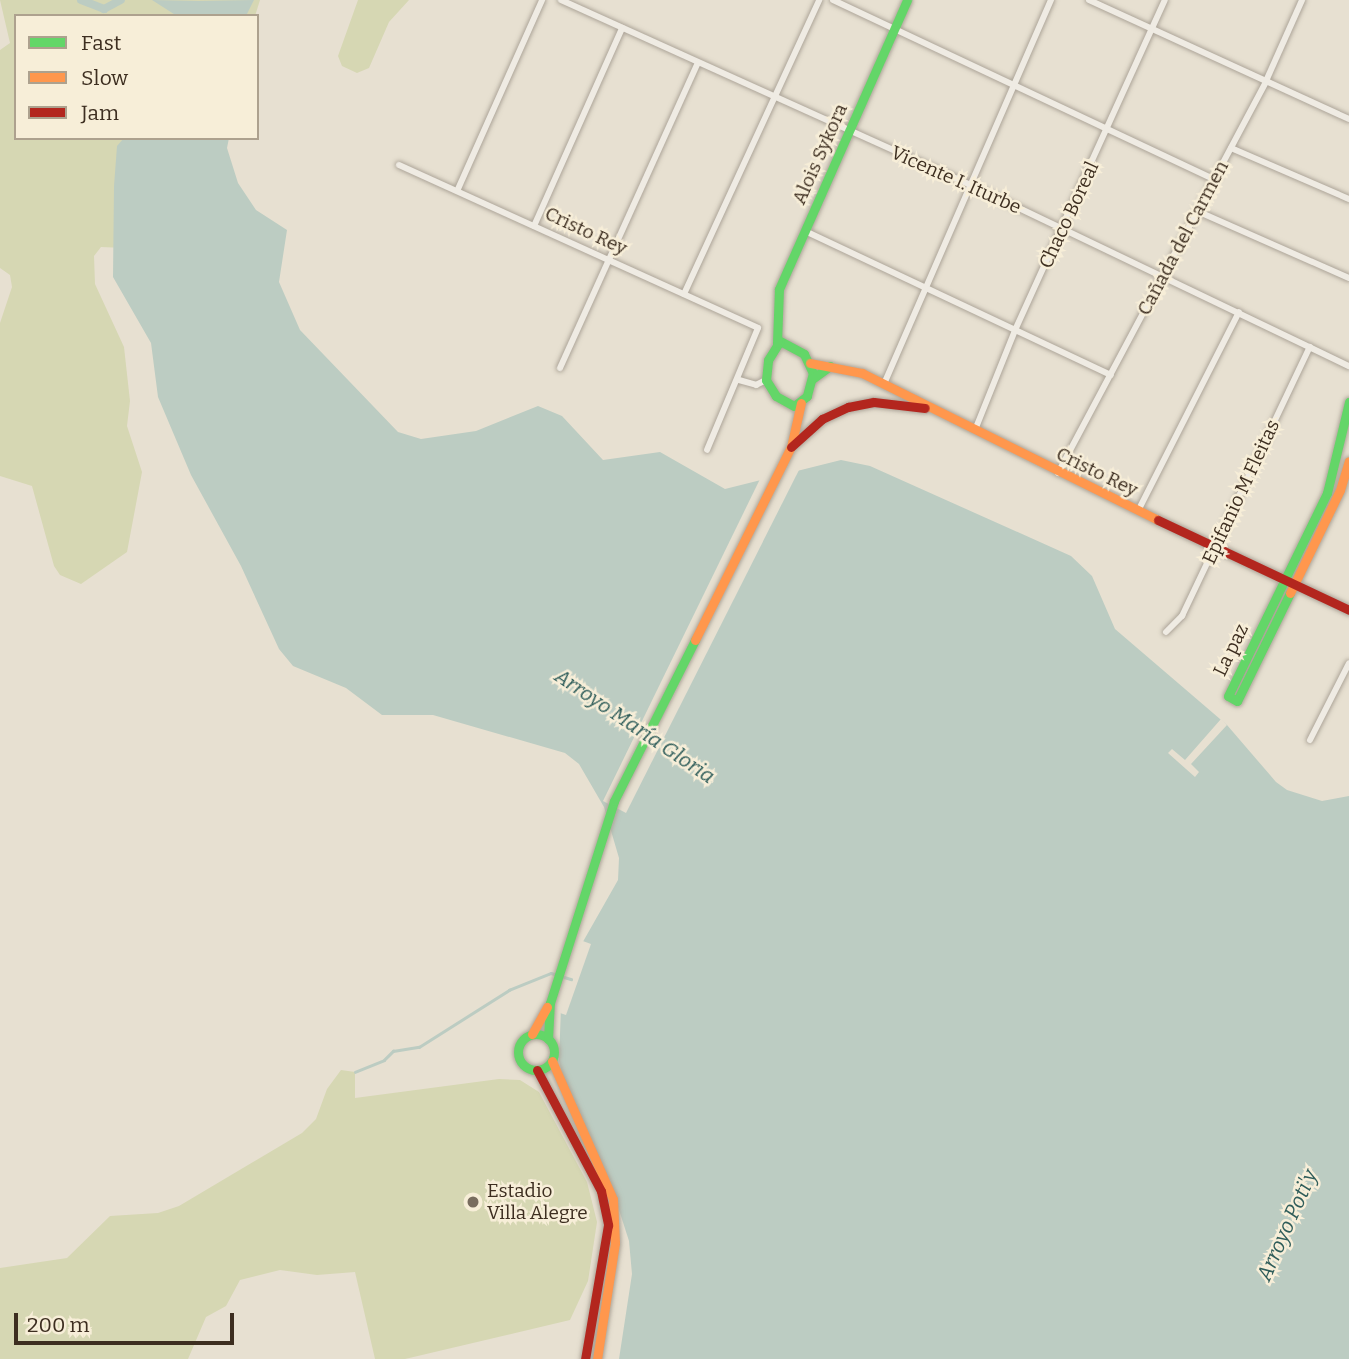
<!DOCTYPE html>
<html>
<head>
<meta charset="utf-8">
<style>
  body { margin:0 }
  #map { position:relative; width:1349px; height:1359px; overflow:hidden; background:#e7e0d1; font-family:Bitter,serif }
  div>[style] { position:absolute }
  .green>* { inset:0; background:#d6d7b3 }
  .water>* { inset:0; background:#bcccc2 }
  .pier>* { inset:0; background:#e7e0d1 }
  .stream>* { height:2.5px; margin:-1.25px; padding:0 1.25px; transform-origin:1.25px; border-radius:1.25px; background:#bcccc2 }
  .canal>* { height:8px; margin:-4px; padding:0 4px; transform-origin:4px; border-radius:4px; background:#bcccc2 }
  .roads { filter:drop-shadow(0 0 2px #ada599) drop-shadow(0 0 2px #ada599) }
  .street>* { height:6px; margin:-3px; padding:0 3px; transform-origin:3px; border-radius:3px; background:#efebe3 }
  .fast>* { height:9px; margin:-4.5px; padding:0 4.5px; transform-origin:4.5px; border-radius:4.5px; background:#63d668 }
  .fast>.ring { margin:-4.5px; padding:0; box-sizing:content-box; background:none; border:9px solid #63d668; border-radius:50% }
  .slow>* { height:9px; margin:-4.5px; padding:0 4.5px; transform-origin:4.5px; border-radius:4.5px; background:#ff974d }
  .jam>* { height:9px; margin:-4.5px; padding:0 4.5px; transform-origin:4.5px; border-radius:4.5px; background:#b3261e }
  .dots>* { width:19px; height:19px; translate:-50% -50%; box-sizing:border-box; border:4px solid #f7eed8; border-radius:50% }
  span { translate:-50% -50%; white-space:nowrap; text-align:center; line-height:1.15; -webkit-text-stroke:5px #f7eed8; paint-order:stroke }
  .street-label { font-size:19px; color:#3d2e20 }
  .poi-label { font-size:19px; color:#3d2e20 }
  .left { translate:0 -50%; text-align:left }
  .water-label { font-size:21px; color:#2f5d5a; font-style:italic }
  .legend { position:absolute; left:14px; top:14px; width:245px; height:126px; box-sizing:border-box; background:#f7eed8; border:2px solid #ada18e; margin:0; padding:9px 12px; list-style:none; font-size:21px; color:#3d2e20 }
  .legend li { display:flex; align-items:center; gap:14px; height:35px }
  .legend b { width:35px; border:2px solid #ada18e }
  .scale { position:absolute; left:14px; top:1313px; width:220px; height:32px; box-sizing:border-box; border:4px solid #3d2e20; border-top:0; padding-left:9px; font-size:21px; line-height:24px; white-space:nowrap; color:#3d2e20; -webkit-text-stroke:5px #f7eed8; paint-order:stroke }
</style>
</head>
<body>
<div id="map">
  <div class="green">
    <div style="clip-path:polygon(0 0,260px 0,255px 16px,16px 16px,16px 138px,193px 138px,125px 248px,101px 247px,94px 256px,95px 284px,124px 347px,130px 401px,127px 426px,142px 472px,127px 552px,81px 584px,60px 575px,54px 566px,32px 486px,0 476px,0 323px,12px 287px,10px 275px,0 268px,0 50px,10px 43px)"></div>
    <div style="clip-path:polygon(358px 0,409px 0,389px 22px,369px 68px,357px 73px,342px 66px,338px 56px)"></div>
    <div style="clip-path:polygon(341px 1070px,355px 1072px,355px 1098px,499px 1079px,520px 1080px,539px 1092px,587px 1182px,597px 1222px,588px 1281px,570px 1320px,405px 1359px,375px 1359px,355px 1272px,317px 1275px,280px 1270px,240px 1280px,226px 1306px,206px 1317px,188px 1359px,0 1359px,0 1268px,67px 1258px,110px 1216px,158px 1213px,179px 1206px,302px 1133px,316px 1119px,327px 1089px)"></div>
  </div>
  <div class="water">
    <div style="clip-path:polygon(152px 0,198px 1px,254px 0,246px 16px,177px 16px)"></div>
    <div style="clip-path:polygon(124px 138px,229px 138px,227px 148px,238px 183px,256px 210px,287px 230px,279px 282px,300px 330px,398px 432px,421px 439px,476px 431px,538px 406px,562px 416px,603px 460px,660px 452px,725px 489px,841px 460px,870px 466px,1071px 556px,1092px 576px,1115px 629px,1227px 725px,1276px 782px,1287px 790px,1322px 801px,1349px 796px,1349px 1359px,619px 1359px,632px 1274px,629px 1241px,613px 1191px,572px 1117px,559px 1061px,561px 1008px,576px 954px,618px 880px,619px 858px,604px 807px,579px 764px,565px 753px,433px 715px,382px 715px,346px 688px,293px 666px,279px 649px,241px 566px,191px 475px,158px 397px,151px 343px,113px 277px,114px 186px,117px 146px)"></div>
  </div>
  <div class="pier">
    <div style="clip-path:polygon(800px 468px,626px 813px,603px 801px,760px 479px)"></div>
    <div style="clip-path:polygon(1221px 719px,1227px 725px,1191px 764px,1199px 772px,1195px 777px,1168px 753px,1172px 749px,1185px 760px)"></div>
    <div style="clip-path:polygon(580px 940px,591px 944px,566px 1015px,557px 1012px,560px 991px)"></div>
  </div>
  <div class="stream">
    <div style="left:355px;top:1072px;width:31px;rotate:-22deg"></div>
    <div style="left:384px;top:1060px;width:13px;rotate:-45deg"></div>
    <div style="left:393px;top:1051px;width:26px;rotate:-9deg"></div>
    <div style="left:419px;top:1047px;width:107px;rotate:-32.3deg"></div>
    <div style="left:509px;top:990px;width:45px;rotate:-22deg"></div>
    <div style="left:551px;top:973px;width:21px;rotate:17deg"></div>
  </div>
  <div class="canal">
    <div style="left:81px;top:0;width:25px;rotate:21deg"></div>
    <div style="left:104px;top:9px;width:19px;rotate:-28deg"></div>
  </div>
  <div class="roads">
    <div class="street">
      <div style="left:561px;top:0;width:452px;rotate:24.3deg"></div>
      <div style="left:973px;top:186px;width:417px;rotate:25.6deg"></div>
      <div style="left:833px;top:0;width:421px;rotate:25.2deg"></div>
      <div style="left:1089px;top:0;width:286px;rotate:24.6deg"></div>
      <div style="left:1231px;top:148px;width:129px;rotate:23.4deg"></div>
      <div style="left:399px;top:165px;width:394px;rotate:24.4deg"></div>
      <div style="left:758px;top:328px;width:132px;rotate:112.7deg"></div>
      <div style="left:458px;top:189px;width:207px;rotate:-66deg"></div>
      <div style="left:1197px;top:211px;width:166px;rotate:23.8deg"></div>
      <div style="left:534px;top:226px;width:217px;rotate:-66deg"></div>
      <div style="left:805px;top:231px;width:338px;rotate:25.2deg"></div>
      <div style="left:684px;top:294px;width:324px;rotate:-65.3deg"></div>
      <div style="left:560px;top:368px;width:335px;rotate:-65.7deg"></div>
      <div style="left:739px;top:380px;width:18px;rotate:16deg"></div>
      <div style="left:756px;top:385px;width:11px;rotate:-27deg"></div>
      <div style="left:884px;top:384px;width:419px;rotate:-66.5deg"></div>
      <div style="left:975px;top:430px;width:110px;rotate:-68.1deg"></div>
      <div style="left:1016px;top:328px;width:360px;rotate:-65.6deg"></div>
      <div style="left:1058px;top:473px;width:444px;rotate:-62deg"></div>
      <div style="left:1266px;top:81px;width:89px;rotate:-66deg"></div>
      <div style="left:1138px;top:511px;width:223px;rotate:-63.1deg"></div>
      <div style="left:1166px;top:632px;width:23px;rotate:-45deg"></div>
      <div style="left:1182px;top:616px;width:298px;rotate:-64.6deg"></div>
      <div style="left:1310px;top:740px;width:86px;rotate:-63.1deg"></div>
    </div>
    <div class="fast">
      <div style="left:780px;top:341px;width:27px;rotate:28deg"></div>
      <div style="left:804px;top:354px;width:21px;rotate:65deg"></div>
      <div style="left:813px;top:373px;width:24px;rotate:105deg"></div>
      <div style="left:807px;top:396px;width:16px;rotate:142deg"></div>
      <div style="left:794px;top:406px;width:21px;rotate:-151deg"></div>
      <div style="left:776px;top:396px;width:19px;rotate:-122deg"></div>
      <div style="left:766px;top:380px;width:20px;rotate:-84deg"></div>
      <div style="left:768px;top:360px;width:22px;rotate:-58deg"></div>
      <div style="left:777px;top:343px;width:54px;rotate:-87.9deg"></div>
      <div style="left:779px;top:289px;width:316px;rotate:-66.1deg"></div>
      <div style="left:812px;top:379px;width:22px;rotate:-36deg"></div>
      <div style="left:1290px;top:593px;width:120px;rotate:116.1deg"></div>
      <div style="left:1237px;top:701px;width:10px;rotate:-151deg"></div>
      <div style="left:1228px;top:696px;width:226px;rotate:-64deg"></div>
      <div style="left:1327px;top:493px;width:94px;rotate:-76.4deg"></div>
      <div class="ring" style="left:518px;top:1034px;width:27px;height:27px"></div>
      <div style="left:548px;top:1039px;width:36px;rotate:-87deg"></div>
      <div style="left:550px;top:1003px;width:212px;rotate:-72.4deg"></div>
      <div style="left:614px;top:801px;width:180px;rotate:-63.3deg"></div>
    </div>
    <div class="slow">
      <div style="left:810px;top:363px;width:53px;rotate:10.9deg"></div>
      <div style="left:862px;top:373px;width:330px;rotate:26.4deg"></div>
      <div style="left:1290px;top:593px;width:114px;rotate:-64.1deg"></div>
      <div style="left:1340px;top:490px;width:30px;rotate:-73deg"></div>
      <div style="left:695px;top:640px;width:216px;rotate:-63.6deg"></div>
      <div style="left:791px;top:447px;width:45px;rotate:-77.2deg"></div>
      <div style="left:532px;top:1034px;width:31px;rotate:-61deg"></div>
      <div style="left:552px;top:1061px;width:151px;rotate:66.2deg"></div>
      <div style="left:613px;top:1199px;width:44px;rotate:87.4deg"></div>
      <div style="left:615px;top:1243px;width:117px;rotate:98.8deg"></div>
    </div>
    <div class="jam">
      <div style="left:791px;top:447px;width:42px;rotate:-42.1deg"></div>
      <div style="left:822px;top:419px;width:29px;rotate:-25deg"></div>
      <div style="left:848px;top:407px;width:26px;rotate:-11deg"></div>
      <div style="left:874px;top:402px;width:51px;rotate:6.7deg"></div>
      <div style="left:1158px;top:520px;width:211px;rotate:25.2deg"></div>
      <div style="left:537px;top:1070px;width:137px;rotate:62.1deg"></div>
      <div style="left:601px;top:1191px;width:35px;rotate:78deg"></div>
      <div style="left:608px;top:1225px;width:136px;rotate:99.7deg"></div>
    </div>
  </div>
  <div class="dots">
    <div style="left:473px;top:1202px;background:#786c5e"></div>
  </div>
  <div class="street-label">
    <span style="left:820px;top:154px;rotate:-66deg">Alois Sykora</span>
    <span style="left:956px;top:180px;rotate:24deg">Vicente I. Iturbe</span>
    <span style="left:1069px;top:215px;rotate:-65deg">Chaco Boreal</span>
    <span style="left:586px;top:231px;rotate:25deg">Cristo Rey</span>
    <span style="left:1183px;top:238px;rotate:-62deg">Cañada del Carmen</span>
    <span style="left:1097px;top:472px;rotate:26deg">Cristo Rey</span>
    <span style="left:1241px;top:492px;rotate:-65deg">Epifanio M Fleitas</span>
    <span style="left:1231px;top:650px;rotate:-64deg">La paz</span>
  </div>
  <div class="poi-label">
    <span class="left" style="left:487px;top:1202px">Estadio<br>Villa Alegre</span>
  </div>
  <div class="water-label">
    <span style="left:635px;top:726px;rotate:34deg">Arroyo María Gloria</span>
    <span style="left:1287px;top:1225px;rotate:-66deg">Arroyo Poti'y</span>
  </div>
  <ul class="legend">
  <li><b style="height:9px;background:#63d668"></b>Fast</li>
  <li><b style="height:9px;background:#ff974d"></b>Slow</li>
  <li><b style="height:9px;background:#b3261e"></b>Jam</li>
  </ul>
  <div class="scale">200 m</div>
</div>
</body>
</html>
